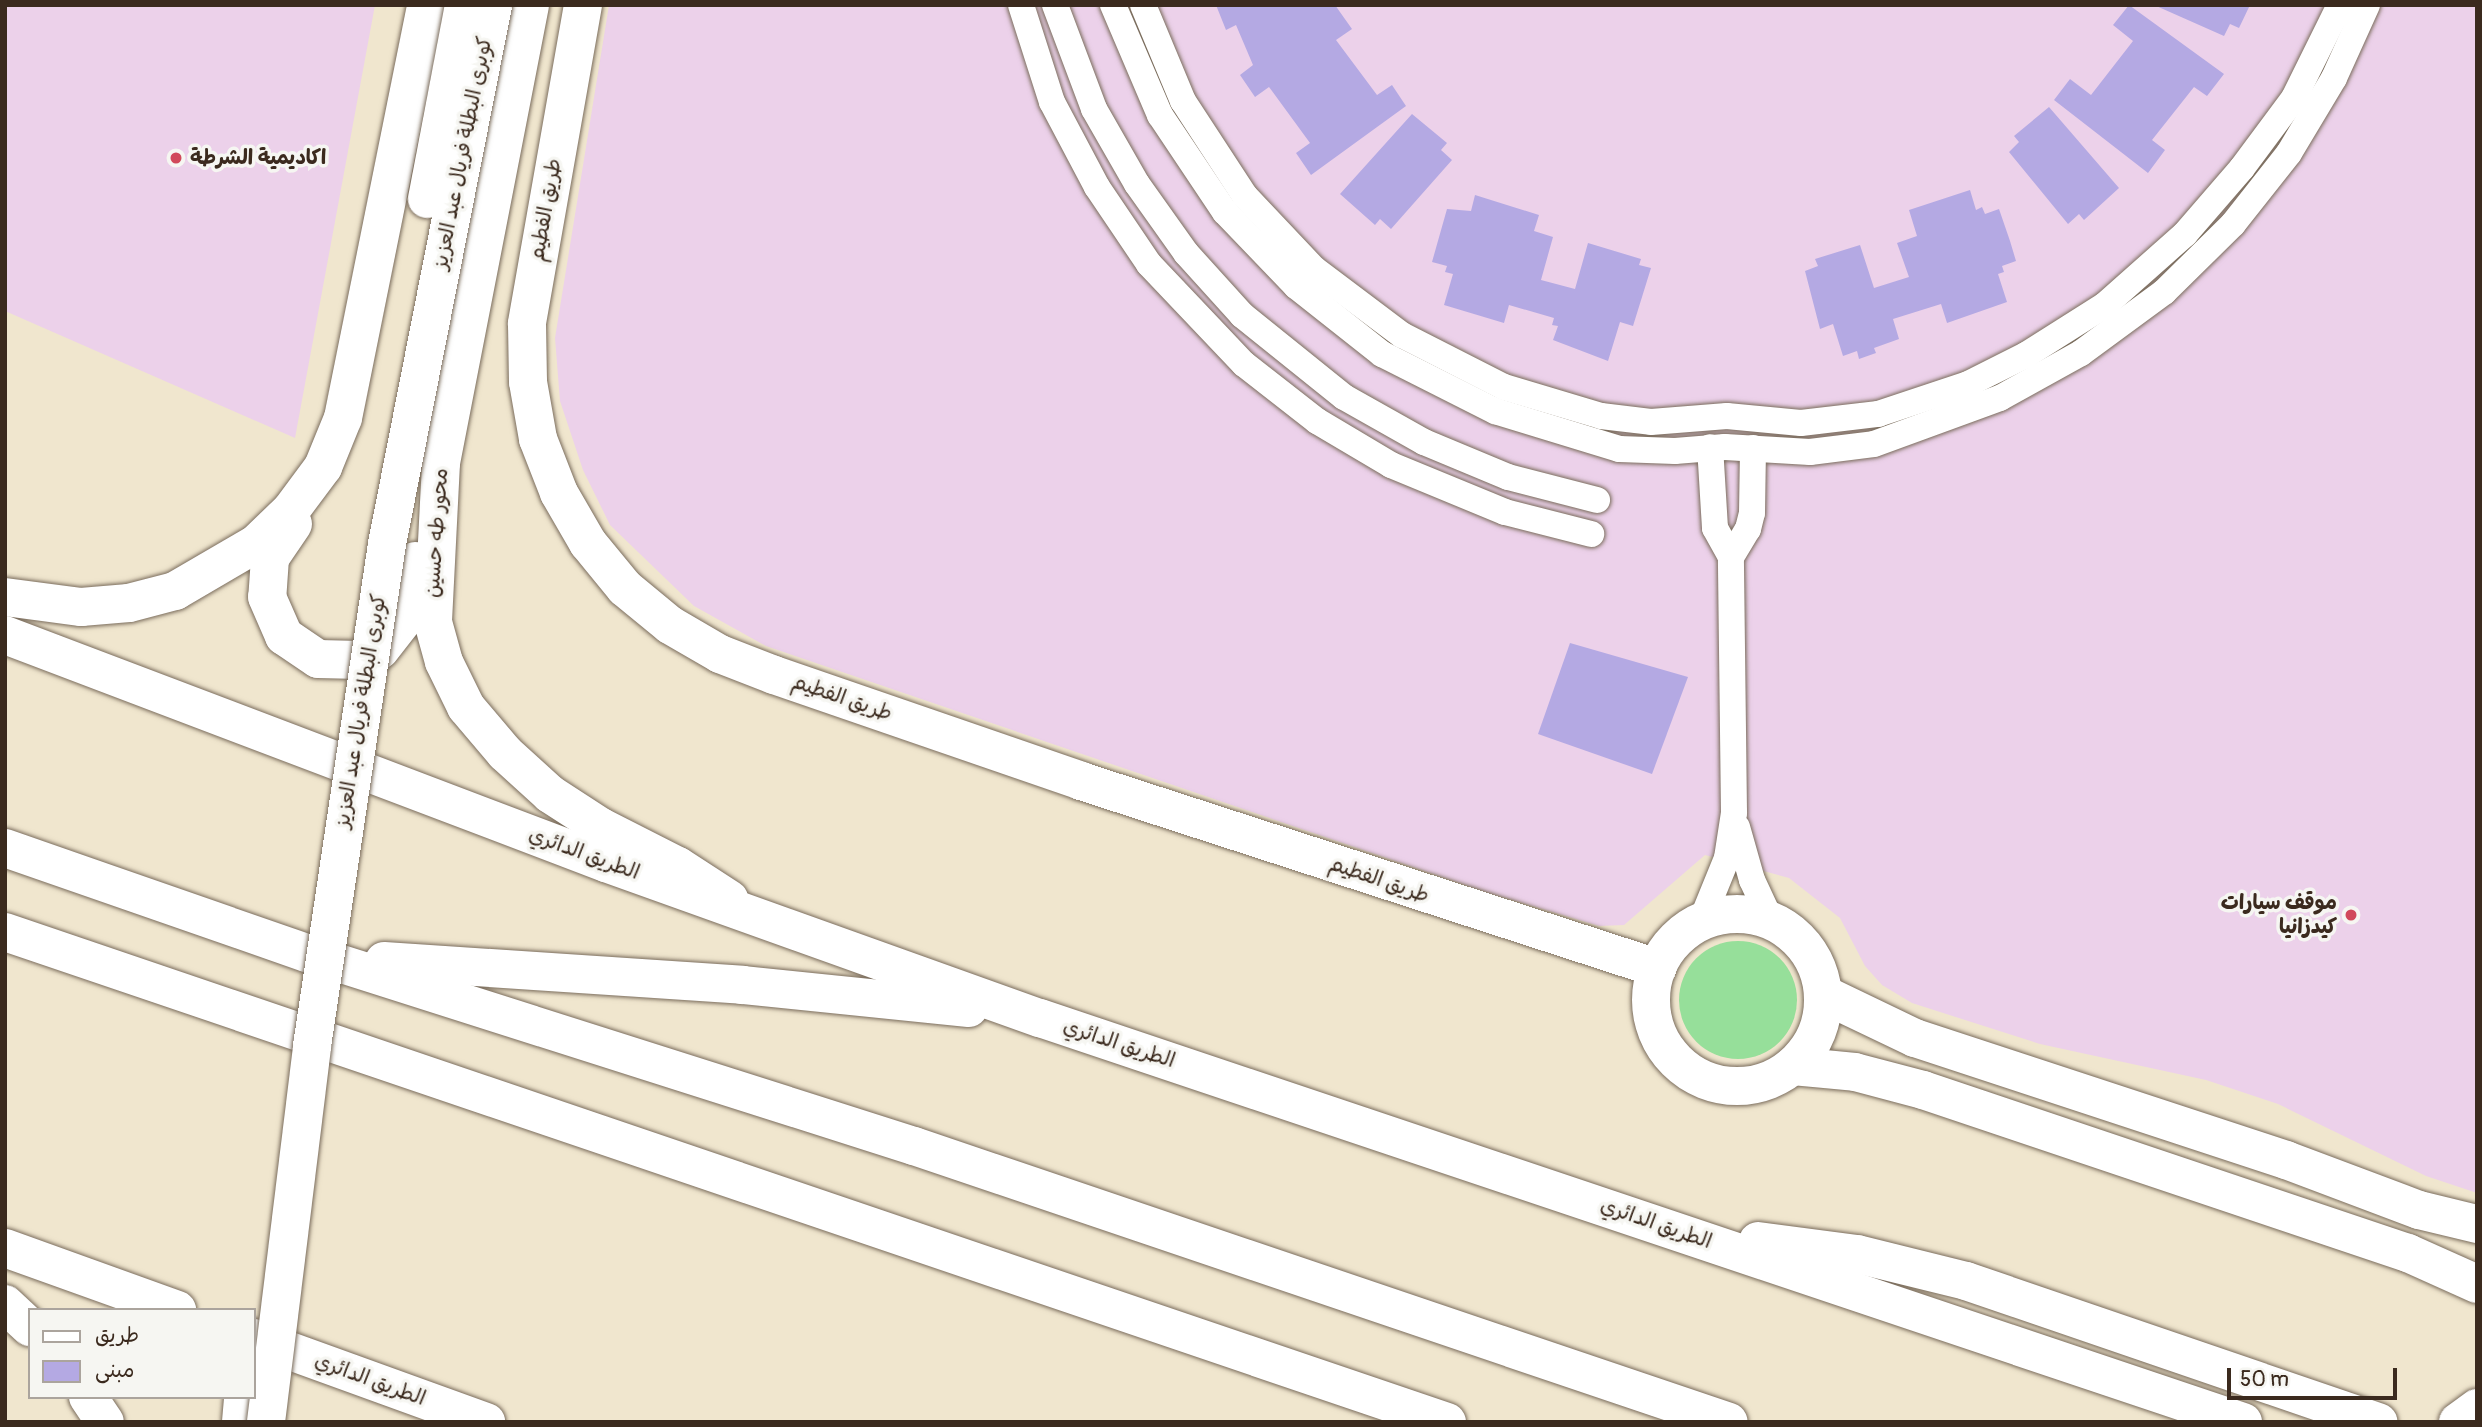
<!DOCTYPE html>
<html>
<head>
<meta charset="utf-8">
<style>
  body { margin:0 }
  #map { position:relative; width:2482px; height:1427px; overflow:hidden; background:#f0e6ce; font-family:Pangolin,"Playpen Sans Arabic",sans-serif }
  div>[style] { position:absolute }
  .built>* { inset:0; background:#ecd1ea }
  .green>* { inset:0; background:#96df9a }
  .round { border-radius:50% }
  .building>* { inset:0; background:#b4a9e3 }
  .roads { filter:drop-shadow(0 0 2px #7a6c5c) drop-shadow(0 0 2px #7a6c5c) }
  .street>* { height:26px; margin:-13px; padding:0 13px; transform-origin:13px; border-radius:13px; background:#fff }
  .secondary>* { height:38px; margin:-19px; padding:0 19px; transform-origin:19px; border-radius:19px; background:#fff }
  .secondary>.ring { margin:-19px; padding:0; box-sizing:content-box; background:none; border:38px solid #fff; border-radius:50% }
  .primary>* { height:38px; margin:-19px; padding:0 19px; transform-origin:19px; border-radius:19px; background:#fff }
  .highway>* { height:38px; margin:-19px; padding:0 19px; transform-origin:19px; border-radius:19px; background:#fff }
  .bridges { filter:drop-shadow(0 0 2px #7a6c5c) drop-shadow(0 0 2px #7a6c5c) }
  .primary-bridge>* { height:38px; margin:-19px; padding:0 19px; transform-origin:19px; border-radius:19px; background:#fff }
  .dots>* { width:19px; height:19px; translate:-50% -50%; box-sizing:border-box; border:4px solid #f6f6f2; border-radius:50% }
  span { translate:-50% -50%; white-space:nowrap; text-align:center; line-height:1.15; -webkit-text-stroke:7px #f6f6f2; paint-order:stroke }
  .street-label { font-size:21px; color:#3b2a1e }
  .poi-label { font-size:21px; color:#3b2a1e; font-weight:700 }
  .left { translate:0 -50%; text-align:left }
  .right { translate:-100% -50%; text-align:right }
  .frame { position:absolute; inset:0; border:7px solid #3b2a1e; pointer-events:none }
  .legend { position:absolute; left:28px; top:1308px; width:228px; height:91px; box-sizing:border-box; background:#f6f6f2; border:2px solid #aba49d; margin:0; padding:9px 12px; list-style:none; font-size:21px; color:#3b2a1e }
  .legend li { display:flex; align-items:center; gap:14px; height:35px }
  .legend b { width:35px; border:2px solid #aba49d }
  .scale { position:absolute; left:2227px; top:1368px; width:170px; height:32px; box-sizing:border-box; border:4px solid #3b2a1e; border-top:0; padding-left:9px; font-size:21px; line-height:24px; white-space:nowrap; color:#3b2a1e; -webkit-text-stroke:5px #f6f6f2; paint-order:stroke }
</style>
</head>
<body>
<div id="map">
  <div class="built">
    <div style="clip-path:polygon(5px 5px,375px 5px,295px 438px,5px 311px)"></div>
    <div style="clip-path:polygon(609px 5px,2477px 5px,2477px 1193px,2426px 1176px,2278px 1104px,2206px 1080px,2040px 1044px,1912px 1003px,1882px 985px,1865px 966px,1840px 918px,1789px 878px,1705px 855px,1624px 925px,1599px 926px,1489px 893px,766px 646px,694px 606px,610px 525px,583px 470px,560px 401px,555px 338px)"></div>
  </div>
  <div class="green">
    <div class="round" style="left:1679px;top:941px;width:118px;height:118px"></div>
  </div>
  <div class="building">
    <div style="clip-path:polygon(1216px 5px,1335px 5px,1352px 29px,1336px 40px,1377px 95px,1392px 85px,1406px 106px,1311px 175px,1296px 153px,1310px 143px,1269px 87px,1255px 97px,1240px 75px,1253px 65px,1236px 25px,1226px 30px)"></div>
    <div style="clip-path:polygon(2129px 5px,2224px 74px,2207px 96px,2194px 87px,2152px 140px,2165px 150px,2148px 173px,2054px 100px,2070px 79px,2091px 95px,2133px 41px,2113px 25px)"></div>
    <div style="clip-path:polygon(2154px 5px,2250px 5px,2239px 28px,2230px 24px,2224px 36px)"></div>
    <div style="clip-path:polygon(2049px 107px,2119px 188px,2084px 220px,2079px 214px,2068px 224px,2009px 152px,2019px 142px,2014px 136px)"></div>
    <div style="clip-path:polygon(1412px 114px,1447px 143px,1441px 150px,1452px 160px,1391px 229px,1380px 219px,1375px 225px,1340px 194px)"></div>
    <div style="clip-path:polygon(1970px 190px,1976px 210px,1982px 207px,1985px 214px,1999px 209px,2010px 241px,2016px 261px,2002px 266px,2004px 272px,1998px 274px,2007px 302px,1947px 323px,1941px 304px,1893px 319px,1899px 339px,1874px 348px,1876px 353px,1859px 359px,1857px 351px,1843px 356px,1833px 324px,1820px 329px,1805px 271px,1818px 266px,1815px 259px,1860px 245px,1874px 288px,1909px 277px,1897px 243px,1917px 236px,1909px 210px)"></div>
    <div style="clip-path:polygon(1475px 195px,1539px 215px,1534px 231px,1553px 237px,1541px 280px,1575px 289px,1588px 243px,1641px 259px,1639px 265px,1651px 268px,1633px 326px,1620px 322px,1608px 361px,1553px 340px,1558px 326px,1552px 325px,1554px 318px,1509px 305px,1504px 323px,1444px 305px,1453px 274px,1445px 272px,1447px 266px,1432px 262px,1447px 209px,1471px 211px)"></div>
    <div style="clip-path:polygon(1570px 643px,1688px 677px,1652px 774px,1538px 734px)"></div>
  </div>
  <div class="roads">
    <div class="street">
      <div style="left:1021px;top:5px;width:102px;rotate:72.3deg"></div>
      <div style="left:1052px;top:102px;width:96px;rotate:62.1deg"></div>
      <div style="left:1097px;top:187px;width:93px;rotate:56deg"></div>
      <div style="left:1149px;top:264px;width:138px;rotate:46.5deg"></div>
      <div style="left:1244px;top:364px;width:93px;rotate:38deg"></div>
      <div style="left:1317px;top:421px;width:86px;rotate:30.7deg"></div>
      <div style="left:1391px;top:465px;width:123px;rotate:22.4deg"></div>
      <div style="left:1505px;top:512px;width:89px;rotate:14.3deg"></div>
      <div style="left:1055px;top:5px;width:111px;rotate:69.4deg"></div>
      <div style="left:1094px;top:109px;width:86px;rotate:60.2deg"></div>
      <div style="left:1137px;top:184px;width:85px;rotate:54.6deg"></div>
      <div style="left:1186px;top:253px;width:84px;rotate:47.9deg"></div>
      <div style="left:1242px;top:315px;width:131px;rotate:38.8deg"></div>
      <div style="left:1344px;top:397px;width:92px;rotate:29.4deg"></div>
      <div style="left:1424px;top:442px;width:91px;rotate:22.6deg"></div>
      <div style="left:1508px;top:477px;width:92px;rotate:14.5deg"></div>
      <div style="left:1113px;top:5px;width:120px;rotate:66.9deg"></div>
      <div style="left:1160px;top:115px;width:117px;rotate:56.2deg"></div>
      <div style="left:1225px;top:212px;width:103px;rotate:46.2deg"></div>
      <div style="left:1296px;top:286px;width:110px;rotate:38.3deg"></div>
      <div style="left:1382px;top:354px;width:127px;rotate:26.8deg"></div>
      <div style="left:1495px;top:411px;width:130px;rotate:17deg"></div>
      <div style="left:1619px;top:449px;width:56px;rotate:2deg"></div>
      <div style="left:1675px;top:451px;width:50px;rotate:-4.6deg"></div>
      <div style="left:1725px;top:447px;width:85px;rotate:3.4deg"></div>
      <div style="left:1810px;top:452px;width:64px;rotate:-7.1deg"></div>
      <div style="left:1874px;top:444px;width:134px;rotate:-20.1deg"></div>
      <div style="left:2000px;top:398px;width:93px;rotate:-29.1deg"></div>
      <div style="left:2081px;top:353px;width:103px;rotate:-36.3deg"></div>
      <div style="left:2164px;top:292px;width:97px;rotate:-44.6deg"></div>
      <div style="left:2233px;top:224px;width:90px;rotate:-51.7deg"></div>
      <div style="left:2289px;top:153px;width:87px;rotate:-59deg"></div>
      <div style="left:2334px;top:78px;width:80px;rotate:-65.7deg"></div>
      <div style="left:1143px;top:5px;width:104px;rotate:67.4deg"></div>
      <div style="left:1183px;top:101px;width:113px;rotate:56.9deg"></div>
      <div style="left:1245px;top:196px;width:100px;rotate:46.6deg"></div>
      <div style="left:1314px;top:269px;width:110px;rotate:36.9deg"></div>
      <div style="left:1402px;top:335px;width:114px;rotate:27deg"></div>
      <div style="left:1504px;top:387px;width:101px;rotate:16.6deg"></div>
      <div style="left:1601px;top:416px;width:50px;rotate:6.8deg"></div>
      <div style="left:1651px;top:422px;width:76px;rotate:-4.5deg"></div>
      <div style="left:1727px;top:416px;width:74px;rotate:5.4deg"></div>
      <div style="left:1801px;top:423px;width:78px;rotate:-6.7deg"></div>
      <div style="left:1878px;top:414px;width:95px;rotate:-18.4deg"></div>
      <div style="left:1968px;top:384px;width:65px;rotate:-26.6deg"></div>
      <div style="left:2026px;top:355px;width:93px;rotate:-32.3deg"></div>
      <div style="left:2105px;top:305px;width:107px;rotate:-41.6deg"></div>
      <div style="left:2185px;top:234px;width:87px;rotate:-49.2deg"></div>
      <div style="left:2242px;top:168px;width:87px;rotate:-53.4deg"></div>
      <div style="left:2294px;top:98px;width:104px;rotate:-63.7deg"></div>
      <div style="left:1731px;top:557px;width:33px;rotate:-59deg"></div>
      <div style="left:1748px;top:529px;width:16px;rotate:-76deg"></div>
      <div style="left:1752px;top:513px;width:65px;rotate:-89.1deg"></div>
      <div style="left:1737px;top:827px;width:55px;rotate:74.2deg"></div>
      <div style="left:1752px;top:880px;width:45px;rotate:65.1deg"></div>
      <div style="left:1701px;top:922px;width:69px;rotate:-67.9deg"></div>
      <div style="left:1727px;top:858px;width:46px;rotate:-81.2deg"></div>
      <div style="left:1734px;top:813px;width:256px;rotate:-90.7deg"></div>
      <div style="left:1731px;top:557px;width:33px;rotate:-119deg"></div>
      <div style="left:1715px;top:528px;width:81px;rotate:-93.5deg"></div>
    </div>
    <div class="secondary">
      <div style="left:583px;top:5px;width:324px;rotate:100deg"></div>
      <div style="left:527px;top:324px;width:58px;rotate:89deg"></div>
      <div style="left:528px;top:382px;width:58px;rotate:80deg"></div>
      <div style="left:538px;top:439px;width:58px;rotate:68.7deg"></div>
      <div style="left:559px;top:493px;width:58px;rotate:59.9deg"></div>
      <div style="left:588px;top:543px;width:58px;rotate:50.6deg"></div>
      <div style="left:625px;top:588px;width:58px;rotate:39.4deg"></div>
      <div style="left:670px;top:625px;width:58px;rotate:30.1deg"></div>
      <div style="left:720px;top:654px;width:58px;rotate:21.3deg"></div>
      <div style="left:774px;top:675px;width:325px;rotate:19deg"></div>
      <div style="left:1081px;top:781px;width:606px;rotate:17.99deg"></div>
      <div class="ring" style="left:1651px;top:914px;width:134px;height:134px"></div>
      <div style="left:1823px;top:994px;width:102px;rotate:25.6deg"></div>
      <div style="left:1915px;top:1038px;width:391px;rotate:18.2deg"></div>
      <div style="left:2286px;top:1160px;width:142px;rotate:20.6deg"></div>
      <div style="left:2419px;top:1210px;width:60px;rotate:13.6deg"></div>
      <div style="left:1793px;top:1066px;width:62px;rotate:5.5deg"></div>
      <div style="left:1855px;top:1072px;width:70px;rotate:14.8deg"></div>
      <div style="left:1923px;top:1090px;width:512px;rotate:18.58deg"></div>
      <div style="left:2408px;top:1253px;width:76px;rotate:24.2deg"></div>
    </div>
    <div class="primary">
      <div style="left:530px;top:5px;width:467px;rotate:101deg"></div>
      <div style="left:441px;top:463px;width:159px;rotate:92.9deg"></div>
      <div style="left:433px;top:622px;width:41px;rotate:74.6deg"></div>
      <div style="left:444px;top:662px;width:50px;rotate:63.9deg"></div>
      <div style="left:466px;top:707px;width:60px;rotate:49.7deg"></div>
      <div style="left:505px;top:753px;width:61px;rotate:42.3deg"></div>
      <div style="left:550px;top:794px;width:61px;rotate:32.9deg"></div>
      <div style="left:601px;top:827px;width:86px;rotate:26.9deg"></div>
      <div style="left:678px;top:866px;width:61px;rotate:32.9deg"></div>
      <div style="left:293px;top:524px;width:41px;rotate:124.1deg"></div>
      <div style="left:270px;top:558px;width:39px;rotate:94deg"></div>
      <div style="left:267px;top:597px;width:43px;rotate:66.4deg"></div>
      <div style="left:284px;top:636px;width:41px;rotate:34.1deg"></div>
      <div style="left:318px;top:659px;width:42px;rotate:1.4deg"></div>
      <div style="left:360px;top:660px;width:22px;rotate:-27deg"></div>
      <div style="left:380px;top:650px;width:39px;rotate:-52deg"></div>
      <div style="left:404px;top:619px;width:59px;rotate:-79.3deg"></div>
      <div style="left:5px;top:597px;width:77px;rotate:7.5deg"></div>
      <div style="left:81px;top:607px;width:48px;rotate:-4.8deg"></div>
      <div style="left:129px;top:603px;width:48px;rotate:-14.6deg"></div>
      <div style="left:175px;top:591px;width:95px;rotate:-30.3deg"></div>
      <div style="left:257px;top:543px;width:47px;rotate:-44.1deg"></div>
      <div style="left:291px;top:510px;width:54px;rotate:-53.3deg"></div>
      <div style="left:323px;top:467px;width:53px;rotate:-67.8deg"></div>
      <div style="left:343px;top:418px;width:421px;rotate:-78.6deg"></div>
      <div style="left:5px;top:1304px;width:34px;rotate:43deg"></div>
      <div style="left:88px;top:1397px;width:30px;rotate:56deg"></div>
      <div style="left:241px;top:1422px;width:25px;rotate:-85deg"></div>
    </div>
    <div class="highway">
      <div style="left:5px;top:635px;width:643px;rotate:20.78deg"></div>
      <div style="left:606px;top:863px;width:461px;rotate:19.7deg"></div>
      <div style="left:1040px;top:1018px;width:1269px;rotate:18.56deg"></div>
      <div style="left:5px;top:848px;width:320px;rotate:19.2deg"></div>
      <div style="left:307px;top:953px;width:637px;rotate:17.64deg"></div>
      <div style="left:914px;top:1146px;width:860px;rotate:18.71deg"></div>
      <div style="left:5px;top:932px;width:1523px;rotate:18.77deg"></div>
      <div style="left:384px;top:961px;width:359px;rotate:3.8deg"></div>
      <div style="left:742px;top:985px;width:228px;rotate:5.8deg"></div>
      <div style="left:1758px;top:1241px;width:100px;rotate:7.5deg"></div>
      <div style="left:1857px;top:1254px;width:112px;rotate:13.9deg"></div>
      <div style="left:1966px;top:1281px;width:436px;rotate:18.9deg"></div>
      <div style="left:5px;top:1248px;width:183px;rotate:19.8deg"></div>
      <div style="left:254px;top:1338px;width:247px;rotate:19.9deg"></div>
      <div style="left:2458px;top:1422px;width:24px;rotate:-36deg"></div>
    </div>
  </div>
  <div class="bridges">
    <div class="primary-bridge">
      <div style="left:427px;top:199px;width:197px;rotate:-79.2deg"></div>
      <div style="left:266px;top:1422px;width:379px;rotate:-83deg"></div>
      <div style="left:312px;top:1046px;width:508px;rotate:-81.5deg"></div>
      <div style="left:387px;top:544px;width:549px;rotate:-78.87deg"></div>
    </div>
  </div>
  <div class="dots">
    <div style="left:176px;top:158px;background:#d1495b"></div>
    <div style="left:2351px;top:915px;background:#d1495b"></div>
  </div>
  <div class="street-label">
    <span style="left:463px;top:153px;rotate:-79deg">كوبرى البطلة فريال عبد العزيز</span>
    <span style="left:546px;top:210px;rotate:-80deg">طريق الفطيم</span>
    <span style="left:437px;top:533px;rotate:-86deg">محور طه حسين</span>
    <span style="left:842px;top:698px;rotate:19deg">طريق الفطيم</span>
    <span style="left:361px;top:711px;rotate:-81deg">كوبرى البطلة فريال عبد العزيز</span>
    <span style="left:584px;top:854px;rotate:20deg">الطريق الدائري</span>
    <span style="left:1379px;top:880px;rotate:19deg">طريق الفطيم</span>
    <span style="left:1119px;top:1044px;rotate:18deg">الطريق الدائري</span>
    <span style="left:1656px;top:1224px;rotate:19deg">الطريق الدائري</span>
    <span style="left:370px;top:1380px;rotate:20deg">الطريق الدائري</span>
  </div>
  <div class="poi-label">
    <span class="left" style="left:190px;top:158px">اكاديمية الشرطة</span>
    <span class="right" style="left:2337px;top:915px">موقف سيارات<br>كيدزانيا</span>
  </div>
  <div class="frame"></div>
  <ul class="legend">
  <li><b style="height:9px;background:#fff"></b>طريق</li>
  <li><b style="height:19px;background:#b4a9e3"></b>مبنى</li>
  </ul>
  <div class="scale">50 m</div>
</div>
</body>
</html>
